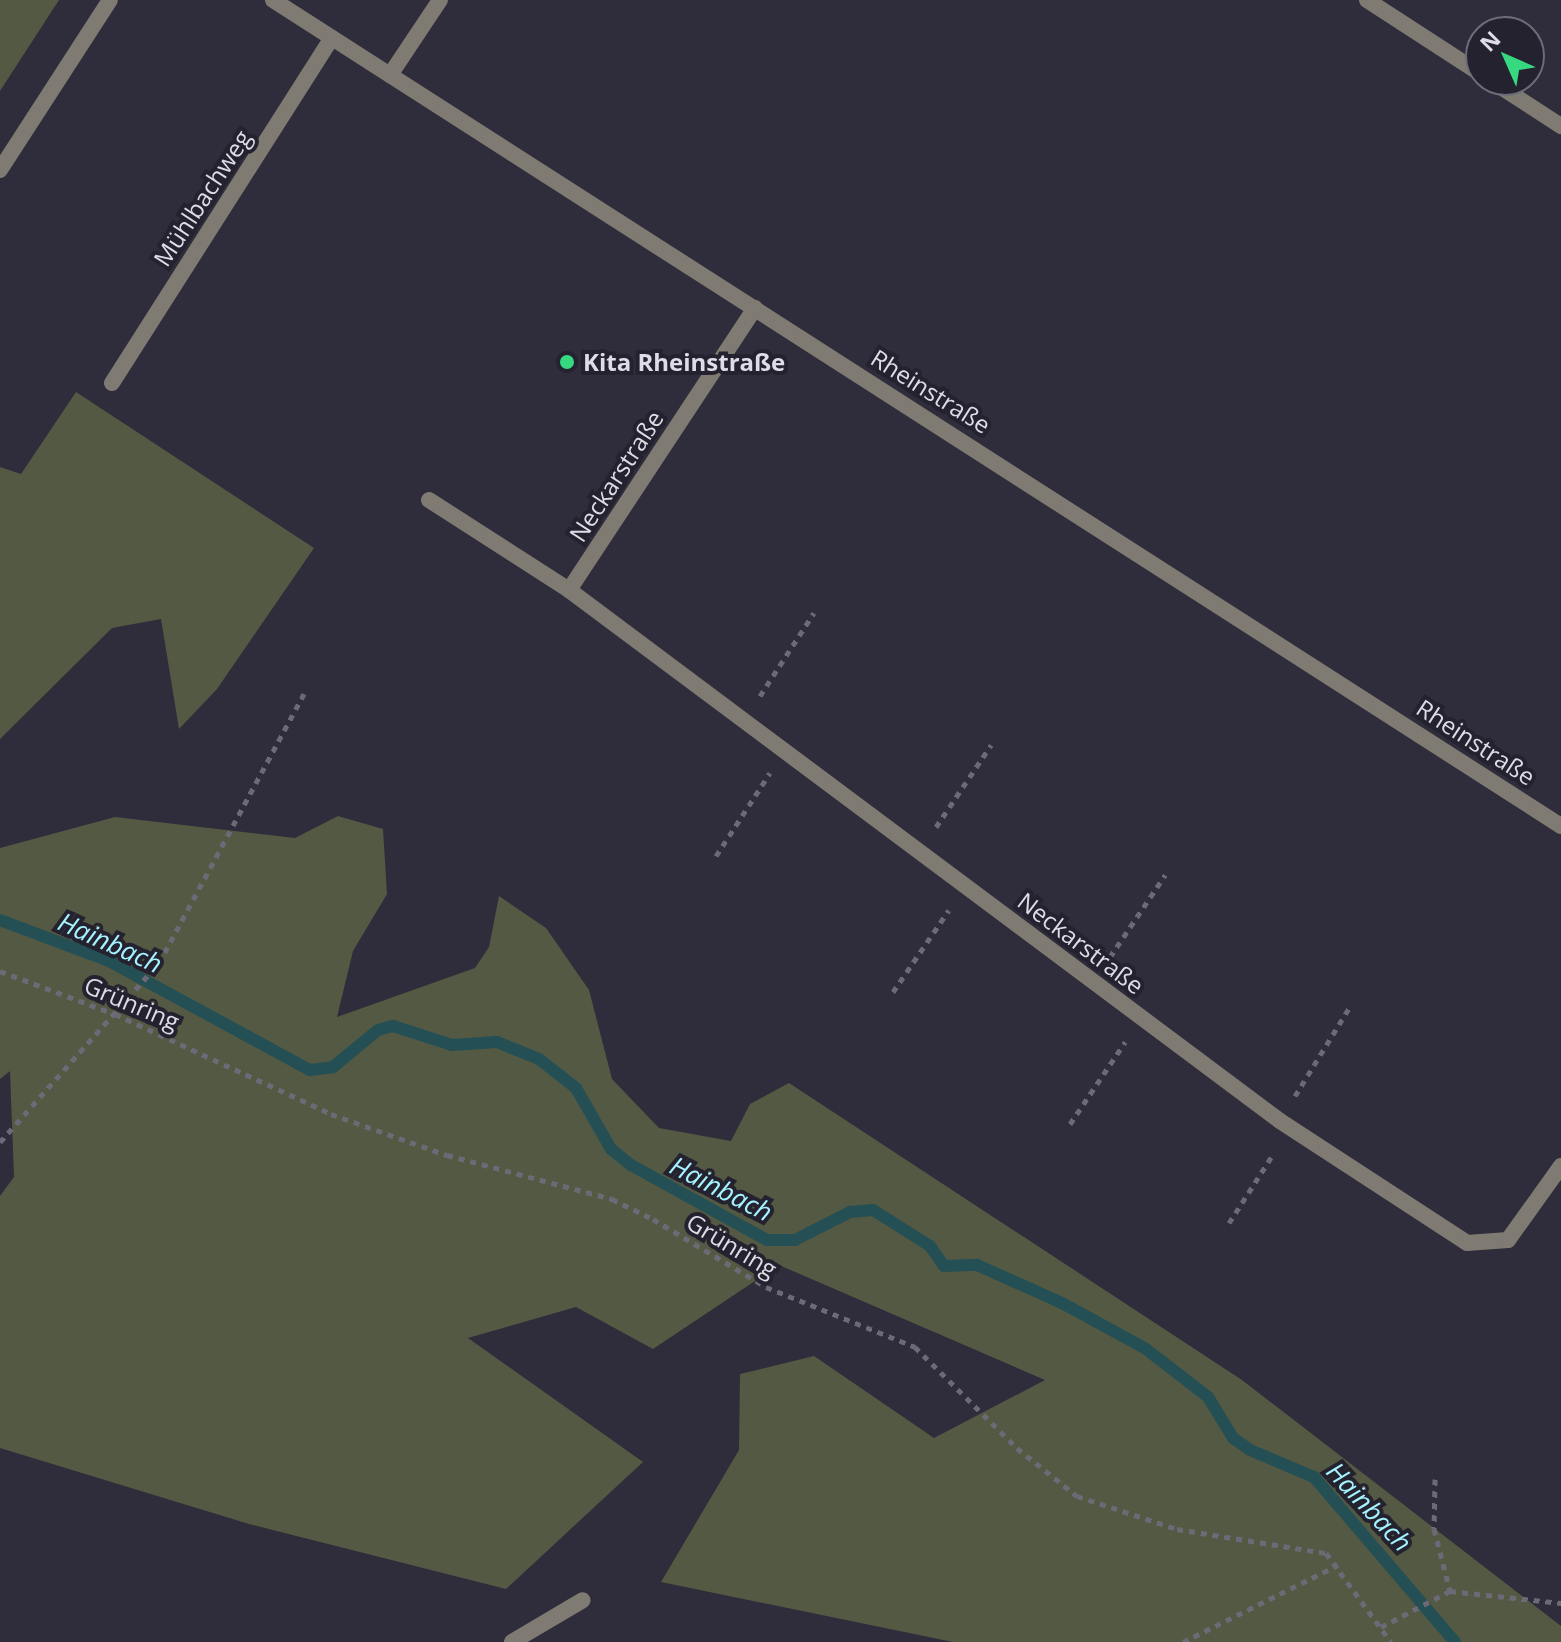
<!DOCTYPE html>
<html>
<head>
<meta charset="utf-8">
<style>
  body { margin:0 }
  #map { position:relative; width:1561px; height:1642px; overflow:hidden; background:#2f2c3b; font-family:"Open Sans",sans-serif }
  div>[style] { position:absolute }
  .green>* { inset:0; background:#545943 }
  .stream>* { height:12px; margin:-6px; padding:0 6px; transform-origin:6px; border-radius:6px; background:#245055 }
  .path>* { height:5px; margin-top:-2.5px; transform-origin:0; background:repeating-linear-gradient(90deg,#6d6a77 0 6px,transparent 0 12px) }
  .street>* { height:16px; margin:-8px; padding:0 8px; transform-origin:8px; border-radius:8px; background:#7f7b73 }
  .dots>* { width:22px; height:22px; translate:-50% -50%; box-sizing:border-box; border:4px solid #252230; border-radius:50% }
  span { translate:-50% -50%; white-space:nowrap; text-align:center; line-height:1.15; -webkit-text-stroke:8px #252230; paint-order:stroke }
  .street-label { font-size:24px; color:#dedce6 }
  .poi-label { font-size:24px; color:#dedce6; font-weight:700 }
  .left { translate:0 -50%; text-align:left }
  .water-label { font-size:26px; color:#a4f3fe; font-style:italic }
  .north { position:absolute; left:1465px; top:16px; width:80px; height:80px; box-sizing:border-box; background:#252230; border:2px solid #6f6c79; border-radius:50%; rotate:315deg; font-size:22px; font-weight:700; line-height:32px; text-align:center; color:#dedce6 }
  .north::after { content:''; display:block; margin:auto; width:28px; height:36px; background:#36d880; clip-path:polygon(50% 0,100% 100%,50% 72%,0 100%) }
</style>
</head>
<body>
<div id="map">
  <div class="green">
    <div style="clip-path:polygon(0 0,59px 0,0 91px)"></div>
    <div style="clip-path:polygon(76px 392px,314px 548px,217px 689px,179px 729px,161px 619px,112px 628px,0 739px,0 467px,21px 474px)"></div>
    <div style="clip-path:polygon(338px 816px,383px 829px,387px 894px,353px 951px,337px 1017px,475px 968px,489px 947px,499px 896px,546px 928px,589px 990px,612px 1079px,659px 1128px,731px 1141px,750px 1104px,789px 1083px,1242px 1380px,1561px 1626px,1561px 1642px,953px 1642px,661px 1582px,739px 1450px,740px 1374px,814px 1356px,934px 1438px,1045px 1380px,779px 1265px,653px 1349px,576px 1307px,468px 1338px,643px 1462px,506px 1589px,249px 1524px,0 1448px,0 1196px,14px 1177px,10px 1071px,0 1079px,0 848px,115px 817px,295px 838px)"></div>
  </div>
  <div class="stream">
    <div style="left:0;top:920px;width:116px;rotate:20.6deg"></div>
    <div style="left:109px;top:961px;width:229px;rotate:28.5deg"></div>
    <div style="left:310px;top:1070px;width:23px;rotate:-7deg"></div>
    <div style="left:333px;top:1067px;width:58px;rotate:-39.4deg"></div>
    <div style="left:378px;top:1030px;width:16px;rotate:-15deg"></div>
    <div style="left:393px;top:1026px;width:62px;rotate:17.9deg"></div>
    <div style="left:452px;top:1045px;width:45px;rotate:-3.8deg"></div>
    <div style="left:497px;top:1042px;width:45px;rotate:22deg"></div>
    <div style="left:539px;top:1059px;width:47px;rotate:38.1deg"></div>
    <div style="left:576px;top:1088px;width:70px;rotate:60.2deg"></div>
    <div style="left:611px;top:1149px;width:26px;rotate:39deg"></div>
    <div style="left:631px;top:1165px;width:155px;rotate:28.9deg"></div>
    <div style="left:767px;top:1240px;width:28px"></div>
    <div style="left:795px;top:1240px;width:62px;rotate:-27deg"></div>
    <div style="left:850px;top:1212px;width:23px;rotate:-5deg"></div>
    <div style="left:873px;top:1210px;width:67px;rotate:32.3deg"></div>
    <div style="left:930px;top:1246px;width:24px;rotate:55deg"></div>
    <div style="left:944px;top:1266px;width:33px;rotate:-2deg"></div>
    <div style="left:977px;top:1265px;width:93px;rotate:24.1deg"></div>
    <div style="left:1062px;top:1303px;width:96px;rotate:28.7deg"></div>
    <div style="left:1146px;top:1349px;width:78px;rotate:37.7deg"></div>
    <div style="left:1208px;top:1397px;width:48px;rotate:58.6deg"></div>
    <div style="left:1233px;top:1438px;width:21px;rotate:35deg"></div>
    <div style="left:1250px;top:1450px;width:69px;rotate:22.9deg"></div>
    <div style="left:1314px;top:1477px;width:217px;rotate:49.5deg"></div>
  </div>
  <div class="path">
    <div style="left:760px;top:696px;width:99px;rotate:-57deg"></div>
    <div style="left:936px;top:827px;width:99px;rotate:-56.1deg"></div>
    <div style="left:716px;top:856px;width:99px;rotate:-57deg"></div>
    <div style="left:1110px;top:957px;width:99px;rotate:-56.1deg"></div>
    <div style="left:0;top:971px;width:123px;rotate:20.5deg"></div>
    <div style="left:115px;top:1014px;width:238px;rotate:24.8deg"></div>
    <div style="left:331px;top:1114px;width:123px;rotate:19.5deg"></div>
    <div style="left:447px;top:1155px;width:171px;rotate:14.9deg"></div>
    <div style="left:612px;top:1199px;width:46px;rotate:26deg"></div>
    <div style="left:653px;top:1219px;width:132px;rotate:31deg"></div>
    <div style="left:766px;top:1287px;width:161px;rotate:21.9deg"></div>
    <div style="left:915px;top:1347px;width:144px;rotate:44.7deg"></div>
    <div style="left:1017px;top:1448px;width:77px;rotate:38.7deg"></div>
    <div style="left:1077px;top:1496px;width:105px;rotate:18.3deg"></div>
    <div style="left:1177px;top:1529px;width:151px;rotate:9.2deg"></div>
    <div style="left:1326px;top:1553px;width:110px;rotate:53.9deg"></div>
    <div style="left:893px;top:992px;width:99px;rotate:-55.7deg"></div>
    <div style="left:1295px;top:1096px;width:107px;rotate:-58.4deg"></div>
    <div style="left:1070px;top:1124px;width:99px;rotate:-56.1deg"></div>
    <div style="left:0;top:1142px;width:239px;rotate:-48.4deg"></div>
    <div style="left:159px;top:963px;width:306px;rotate:-61.7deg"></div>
    <div style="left:1229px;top:1223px;width:83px;rotate:-57.3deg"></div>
    <div style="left:1435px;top:1479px;width:50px;rotate:91.1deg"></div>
    <div style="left:1434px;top:1529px;width:64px;rotate:75.5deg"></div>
    <div style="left:1381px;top:1627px;width:78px;rotate:-27.6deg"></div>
    <div style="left:1450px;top:1591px;width:112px;rotate:6.2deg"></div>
    <div style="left:1183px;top:1642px;width:173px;rotate:-26.4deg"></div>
  </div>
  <div class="street">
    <div style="left:273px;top:0;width:1530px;rotate:32.67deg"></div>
    <div style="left:1367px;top:0;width:136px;rotate:33deg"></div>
    <div style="left:390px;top:75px;width:90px;rotate:-56.3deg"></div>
    <div style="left:1490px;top:80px;width:85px;rotate:32.9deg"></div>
    <div style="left:0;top:170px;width:202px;rotate:-57.1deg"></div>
    <div style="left:755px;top:308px;width:338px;rotate:123.4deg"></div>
    <div style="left:569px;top:590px;width:887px;rotate:36.75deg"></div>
    <div style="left:1280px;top:1121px;width:223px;rotate:33.1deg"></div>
    <div style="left:1467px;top:1243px;width:41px;rotate:-4.2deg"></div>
    <div style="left:1508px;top:1240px;width:91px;rotate:-54.4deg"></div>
    <div style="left:112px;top:383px;width:409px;rotate:-57.5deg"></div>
    <div style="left:429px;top:500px;width:166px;rotate:32.7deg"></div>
    <div style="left:512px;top:1642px;width:82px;rotate:-30.6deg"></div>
  </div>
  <div class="dots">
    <div style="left:567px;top:362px;background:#36d880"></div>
  </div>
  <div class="street-label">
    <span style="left:202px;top:198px;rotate:-57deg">Mühlbachweg</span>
    <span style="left:931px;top:391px;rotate:32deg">Rheinstraße</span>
    <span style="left:616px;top:476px;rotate:-57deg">Neckarstraße</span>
    <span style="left:1476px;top:742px;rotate:33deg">Rheinstraße</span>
    <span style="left:1081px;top:943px;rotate:37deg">Neckarstraße</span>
    <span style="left:132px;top:1003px;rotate:23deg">Grünring</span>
    <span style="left:732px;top:1245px;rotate:31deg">Grünring</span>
  </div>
  <div class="poi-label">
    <span class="left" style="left:583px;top:362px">Kita Rheinstraße</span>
  </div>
  <div class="water-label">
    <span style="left:110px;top:943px;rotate:24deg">Hainbach</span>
    <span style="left:721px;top:1189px;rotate:27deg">Hainbach</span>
    <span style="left:1369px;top:1507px;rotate:47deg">Hainbach</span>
  </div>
  <div class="north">N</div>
</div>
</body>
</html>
